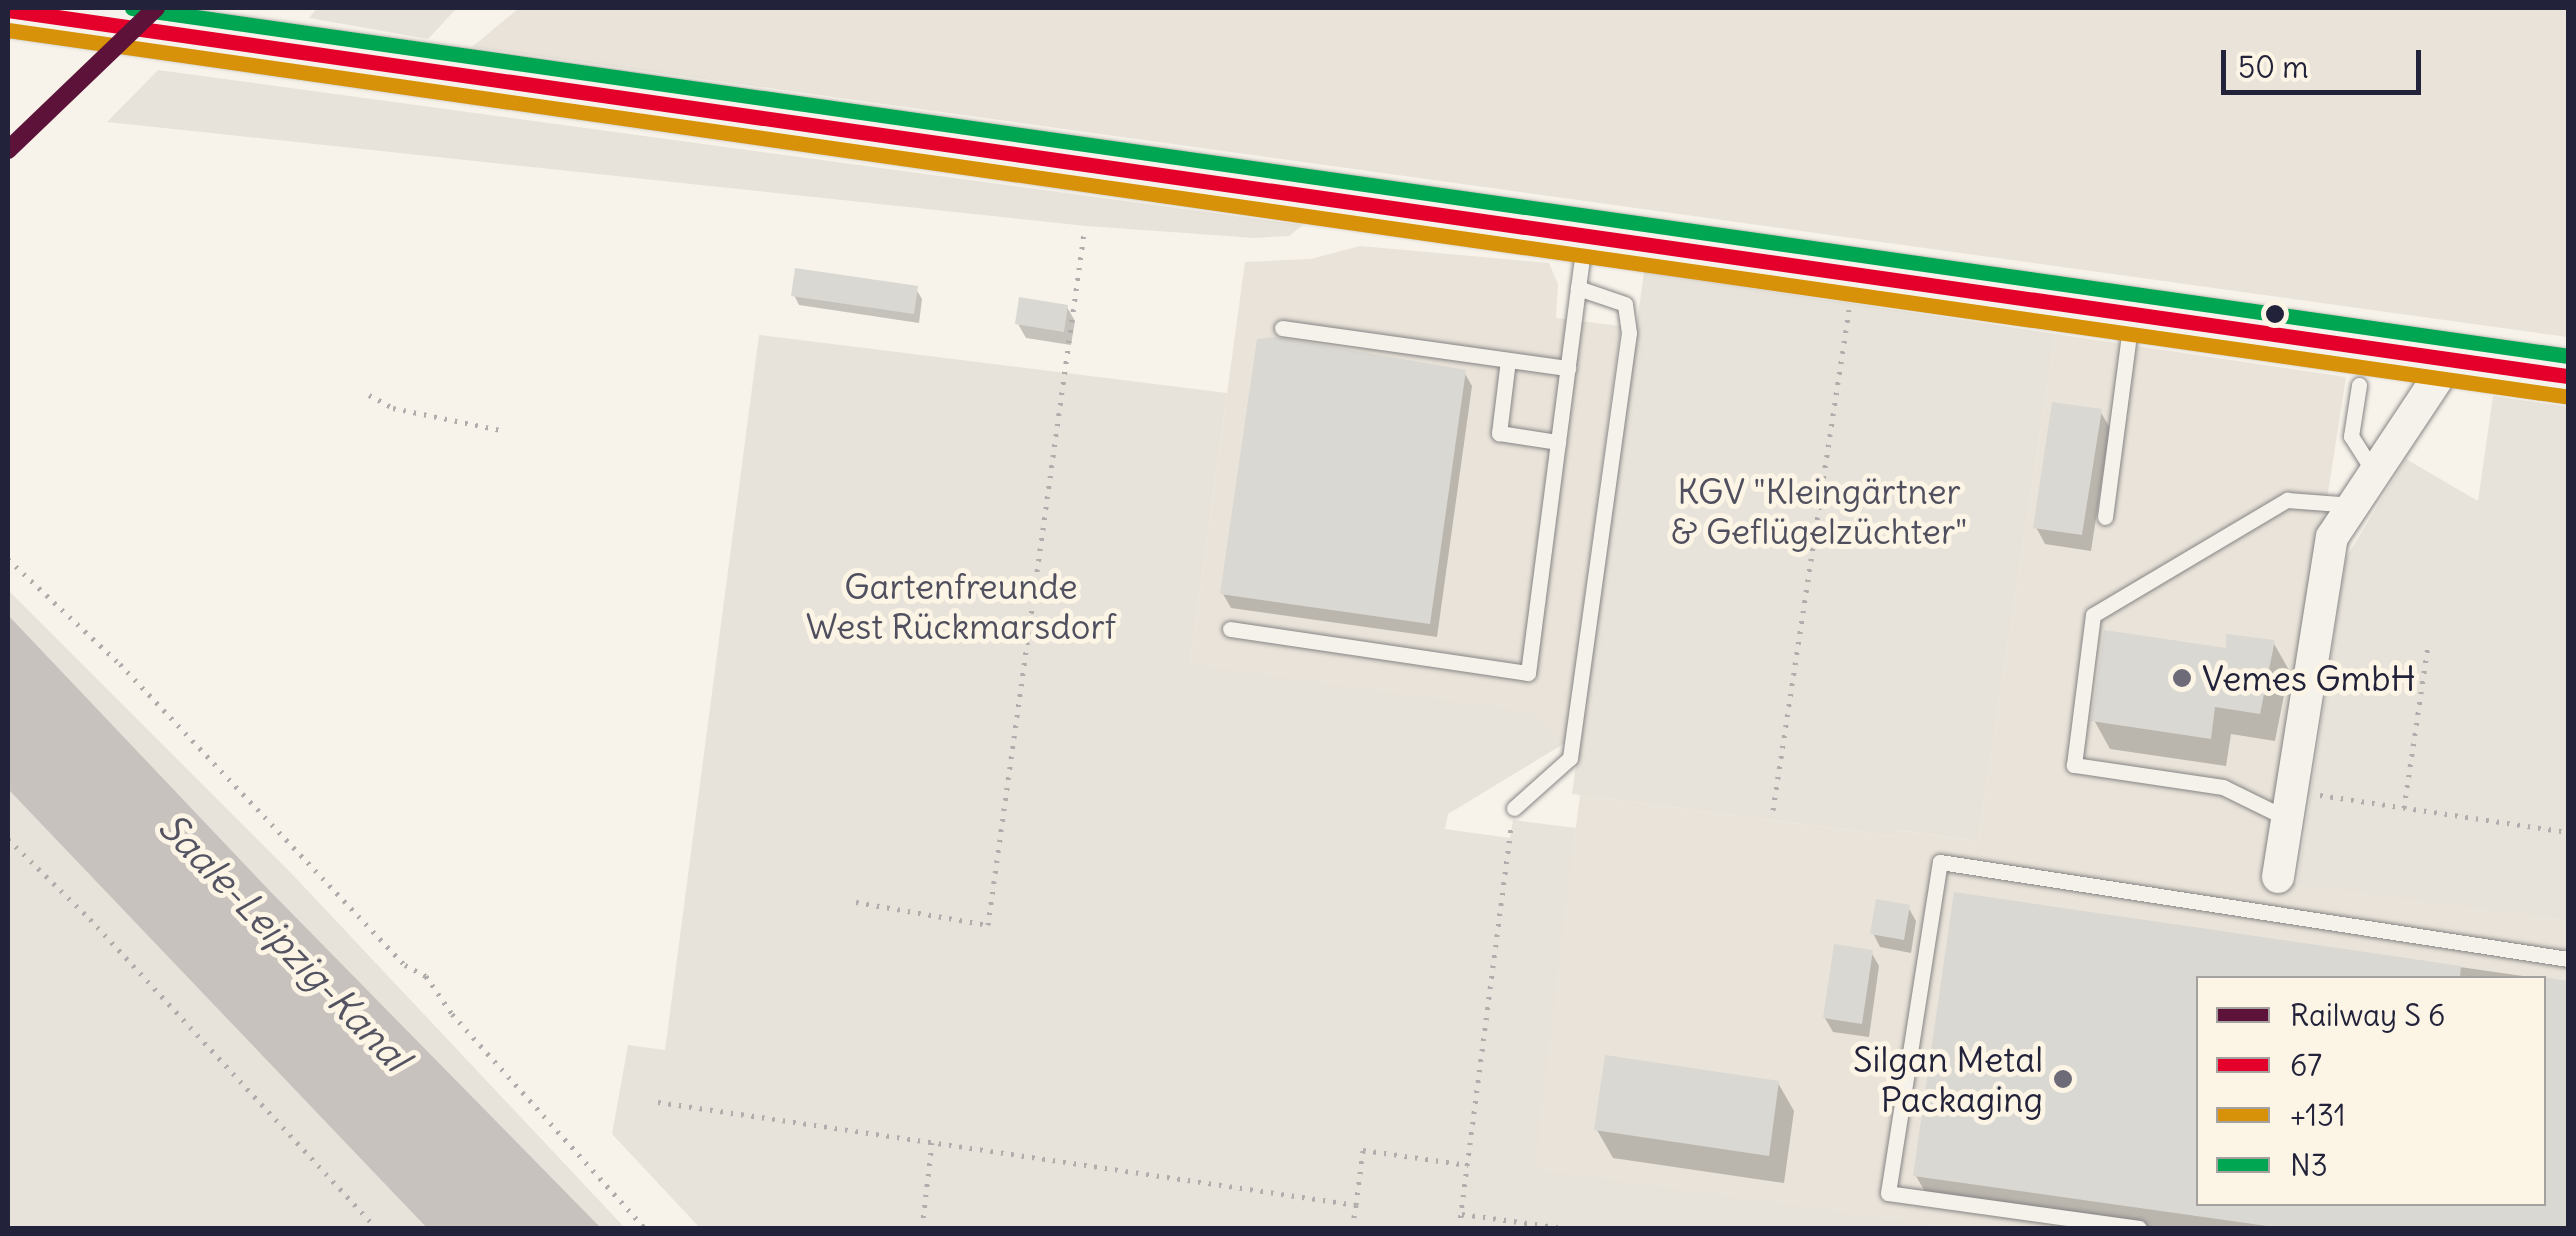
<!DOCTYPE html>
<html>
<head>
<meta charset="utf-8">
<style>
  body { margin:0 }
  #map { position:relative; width:2576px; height:1236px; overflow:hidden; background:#f7f3ea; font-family:Delius,sans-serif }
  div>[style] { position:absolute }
  .built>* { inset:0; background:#e9e3d9 }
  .green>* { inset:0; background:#e8e3da }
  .water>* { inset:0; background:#c7c2be }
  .shadow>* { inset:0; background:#0003 }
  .building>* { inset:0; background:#dad8d2 }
  .path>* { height:5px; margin-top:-2.5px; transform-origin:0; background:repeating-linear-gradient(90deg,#b0aead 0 2.5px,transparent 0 10.5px) }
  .roads { filter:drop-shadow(0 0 2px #868485) drop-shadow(0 0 2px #868485) }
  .lane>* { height:15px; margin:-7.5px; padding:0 7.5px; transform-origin:7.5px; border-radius:7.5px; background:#f5f2ec }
  .street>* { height:32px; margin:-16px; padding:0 16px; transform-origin:16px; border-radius:16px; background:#f5f2ec }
  .primary>* { height:50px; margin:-25px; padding:0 25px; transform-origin:25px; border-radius:25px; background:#f5f2ec }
  .bus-1>* { height:15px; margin:-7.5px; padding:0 7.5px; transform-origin:7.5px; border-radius:7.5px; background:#e4002b }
  .bus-2>* { height:15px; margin:-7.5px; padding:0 7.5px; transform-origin:7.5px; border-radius:7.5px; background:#d79209 }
  .bus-3>* { height:15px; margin:-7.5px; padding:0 7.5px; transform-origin:7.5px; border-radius:7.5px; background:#00a651 }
  .rail-1>* { height:18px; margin:-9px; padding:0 9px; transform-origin:9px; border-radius:9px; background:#5d1339 }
  .dots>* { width:28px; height:28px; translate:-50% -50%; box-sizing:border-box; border:5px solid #fcf5e5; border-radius:50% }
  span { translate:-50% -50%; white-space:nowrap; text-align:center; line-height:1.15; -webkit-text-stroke:10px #fcf5e5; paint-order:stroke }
  .park-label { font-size:35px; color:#504f5f }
  .poi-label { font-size:35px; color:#22223b }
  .left { translate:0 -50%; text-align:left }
  .right { translate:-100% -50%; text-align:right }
  .water-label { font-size:38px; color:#545362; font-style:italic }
  .frame { position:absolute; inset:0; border:10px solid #22223b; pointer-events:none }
  .legend { position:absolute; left:2196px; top:976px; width:350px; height:230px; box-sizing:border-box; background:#fcf5e5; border:2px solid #a5a1a1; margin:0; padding:12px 18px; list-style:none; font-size:30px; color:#22223b }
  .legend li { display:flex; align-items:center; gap:20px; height:50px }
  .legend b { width:50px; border:2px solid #a5a1a1 }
  .scale { position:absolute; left:2221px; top:50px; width:200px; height:45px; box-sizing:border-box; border:5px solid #22223b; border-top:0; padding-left:12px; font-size:30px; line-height:35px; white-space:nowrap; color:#22223b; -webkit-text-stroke:8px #fcf5e5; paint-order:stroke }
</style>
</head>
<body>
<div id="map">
  <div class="built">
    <div style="clip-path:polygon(519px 8px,2568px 8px,2568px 337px,472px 47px)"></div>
    <div style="clip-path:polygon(1360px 246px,1549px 263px,1558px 284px,1556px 318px,1621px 326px,1565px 743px,1190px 664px,1245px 262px,1311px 259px)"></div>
    <div style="clip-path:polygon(evenodd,2055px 334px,2346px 377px,2268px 879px,2568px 921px,2568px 1228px,1959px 1228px,1533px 1170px,1580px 795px,1893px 836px,1894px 830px,1978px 841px,2055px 334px,2198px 978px,2544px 978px,2544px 1204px,2198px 1204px,2198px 978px)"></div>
  </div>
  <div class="green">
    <div style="clip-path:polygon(317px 8px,457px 8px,428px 39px,309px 18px)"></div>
    <div style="clip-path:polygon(158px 70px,1257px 219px,1303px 225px,1289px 236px,1255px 238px,1086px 226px,107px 122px)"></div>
    <div style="clip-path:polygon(1644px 272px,2055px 334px,1978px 841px,1895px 830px,1893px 836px,1572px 794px)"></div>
    <div style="clip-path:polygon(759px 335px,1227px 393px,1190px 664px,1531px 712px,1565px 743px,1448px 814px,1445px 829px,1510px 838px,1513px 820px,1576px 828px,1534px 1169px,1959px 1228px,700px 1228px,612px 1134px,628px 1045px,665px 1050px)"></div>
    <div style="clip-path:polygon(2493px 396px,2568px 407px,2568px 921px,2297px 884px,2346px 558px,2406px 459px,2478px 501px)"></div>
    <div style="clip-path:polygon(8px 590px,292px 874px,625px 1228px,601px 1228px,270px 891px,8px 615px)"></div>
    <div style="clip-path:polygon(8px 789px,185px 971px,427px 1228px,8px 1228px)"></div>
  </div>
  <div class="water">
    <div style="clip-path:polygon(8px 615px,270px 891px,601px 1228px,427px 1228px,8px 789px)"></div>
  </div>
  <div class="shadow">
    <div style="clip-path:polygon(916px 289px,922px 299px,919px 323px,799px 305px,794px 295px)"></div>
    <div style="clip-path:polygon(1067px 307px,1075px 321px,1071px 345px,1026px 338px,1018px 324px)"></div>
    <div style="clip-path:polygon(1464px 372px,1472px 386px,1437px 637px,1231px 608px,1223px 594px)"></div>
    <div style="clip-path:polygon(2100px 411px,2110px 428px,2091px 551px,2045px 544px,2036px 527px)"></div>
    <div style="clip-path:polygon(2273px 642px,2289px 670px,2275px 741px,2231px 734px,2226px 766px,2110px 749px,2094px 720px,2228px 651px)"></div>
    <div style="clip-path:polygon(1956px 895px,2537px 978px,2198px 978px,2198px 1204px,2544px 1204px,2544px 979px,2568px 983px,2568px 1228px,2094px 1228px,1932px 1204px,1916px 1176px)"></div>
    <div style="clip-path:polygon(1908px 907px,1916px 921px,1911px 953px,1880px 947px,1873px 933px)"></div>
    <div style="clip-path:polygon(1871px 952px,1879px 966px,1869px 1037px,1833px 1032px,1825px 1018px)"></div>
    <div style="clip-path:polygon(1778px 1083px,1794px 1111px,1784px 1183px,1613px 1158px,1597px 1130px)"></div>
  </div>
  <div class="building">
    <div style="clip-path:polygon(795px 268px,918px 286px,914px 314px,791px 296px)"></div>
    <div style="clip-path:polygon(1019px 297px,1068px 305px,1064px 332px,1015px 324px)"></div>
    <div style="clip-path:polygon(1275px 337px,1466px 370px,1430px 624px,1220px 594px,1257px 339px)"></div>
    <div style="clip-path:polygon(2052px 402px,2102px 409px,2082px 535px,2033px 528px)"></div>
    <div style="clip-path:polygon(2104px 630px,2226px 648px,2226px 634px,2275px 640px,2260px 714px,2215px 707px,2211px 739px,2091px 721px)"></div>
    <div style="clip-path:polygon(1954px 892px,2461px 966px,2460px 978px,2198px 978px,2198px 1204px,2544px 1204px,2544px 977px,2568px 981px,2568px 1228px,2281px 1228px,1913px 1176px)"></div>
    <div style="clip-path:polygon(1876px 899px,1910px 905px,1904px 940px,1870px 934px)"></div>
    <div style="clip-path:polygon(1834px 944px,1873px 950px,1862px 1024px,1823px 1018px)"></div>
    <div style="clip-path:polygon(1605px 1055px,1779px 1081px,1769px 1156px,1594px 1130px)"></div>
  </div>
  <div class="path">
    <div style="left:369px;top:395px;width:27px;rotate:28deg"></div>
    <div style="left:393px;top:408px;width:114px;rotate:11.6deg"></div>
    <div style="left:8px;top:559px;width:154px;rotate:43.2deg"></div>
    <div style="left:120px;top:664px;width:415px;rotate:46.6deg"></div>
    <div style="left:405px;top:965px;width:24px;rotate:28deg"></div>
    <div style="left:426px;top:976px;width:46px;rotate:55.6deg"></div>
    <div style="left:452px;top:1014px;width:288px;rotate:48deg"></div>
    <div style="left:2320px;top:795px;width:251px;rotate:8.5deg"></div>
    <div style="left:2404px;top:808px;width:164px;rotate:-81.6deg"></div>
    <div style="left:1773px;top:810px;width:506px;rotate:-81.36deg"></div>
    <div style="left:8px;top:839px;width:115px;rotate:44.3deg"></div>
    <div style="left:90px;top:919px;width:421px;rotate:47.2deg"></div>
    <div style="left:856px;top:902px;width:134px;rotate:9.9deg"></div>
    <div style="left:988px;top:925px;width:699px;rotate:-82.1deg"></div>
    <div style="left:658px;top:1102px;width:706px;rotate:8.39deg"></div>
    <div style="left:1356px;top:1205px;width:55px;rotate:-82.7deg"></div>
    <div style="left:1363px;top:1150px;width:106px;rotate:8.1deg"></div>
    <div style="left:1462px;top:1214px;width:102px;rotate:7.9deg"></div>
    <div style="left:922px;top:1228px;width:86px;rotate:-83.3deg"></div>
    <div style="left:1352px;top:1228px;width:23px;rotate:-80deg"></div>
    <div style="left:1459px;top:1228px;width:405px;rotate:-82.6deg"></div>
  </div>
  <div class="roads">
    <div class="lane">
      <div style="left:1282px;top:328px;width:289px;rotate:8deg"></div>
      <div style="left:1508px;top:360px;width:74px;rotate:97deg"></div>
      <div style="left:1499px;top:433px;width:60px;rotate:8.7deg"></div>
      <div style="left:2359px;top:385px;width:52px;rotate:98.9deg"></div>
      <div style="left:2351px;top:436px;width:45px;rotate:57.7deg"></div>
      <div style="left:2105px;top:517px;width:199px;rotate:-82.5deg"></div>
      <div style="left:1230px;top:629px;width:301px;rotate:8.4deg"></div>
      <div style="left:1528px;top:673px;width:388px;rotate:-82.6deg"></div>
      <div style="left:1514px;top:808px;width:75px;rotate:-41.8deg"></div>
      <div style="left:1570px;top:758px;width:429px;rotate:-82.1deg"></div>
      <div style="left:1629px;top:333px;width:29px;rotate:-98deg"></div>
      <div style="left:1625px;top:304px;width:50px;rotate:-161.2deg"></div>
      <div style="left:1578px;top:288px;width:45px;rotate:-82.4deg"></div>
      <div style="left:2288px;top:819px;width:72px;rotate:-153.8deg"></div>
      <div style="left:2223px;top:787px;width:151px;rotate:-171.6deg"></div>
      <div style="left:2074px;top:765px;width:151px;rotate:-82.8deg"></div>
      <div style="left:2093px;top:615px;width:226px;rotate:-30.7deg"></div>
      <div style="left:2287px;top:500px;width:66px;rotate:4.3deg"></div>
      <div style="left:2139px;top:1228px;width:253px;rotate:-172.1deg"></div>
      <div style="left:1888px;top:1193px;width:335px;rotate:-81.1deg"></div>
      <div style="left:1940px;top:862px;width:635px;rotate:8.78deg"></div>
    </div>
    <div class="street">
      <div style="left:2278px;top:877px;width:344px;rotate:-81deg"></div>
      <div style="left:2332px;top:537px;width:215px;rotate:-56.4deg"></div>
    </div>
    <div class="primary">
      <div style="left:8px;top:10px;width:2586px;rotate:8.14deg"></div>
    </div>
  </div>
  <div class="bus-1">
    <div style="left:8px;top:10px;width:2586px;rotate:8.14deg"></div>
  </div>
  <div class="bus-2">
    <div style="left:8px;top:30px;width:2583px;rotate:8.15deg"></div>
  </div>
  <div class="bus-3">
    <div style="left:132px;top:8px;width:2461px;rotate:8.13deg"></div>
  </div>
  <div class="rail-1">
    <div style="left:8px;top:150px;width:205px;rotate:-43.8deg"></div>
  </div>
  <div class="dots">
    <div style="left:2275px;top:314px;background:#22223b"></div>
    <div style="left:2182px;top:678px;background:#6d6b78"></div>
    <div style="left:2063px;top:1079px;background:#6d6b78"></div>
  </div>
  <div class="park-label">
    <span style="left:1819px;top:511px">KGV "Kleingärtner<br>&amp; Geflügelzüchter"</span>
    <span style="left:961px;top:606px">Gartenfreunde<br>West Rückmarsdorf</span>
  </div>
  <div class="poi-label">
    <span class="left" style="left:2202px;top:678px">Vemes GmbH</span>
    <span class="right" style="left:2043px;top:1079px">Silgan Metal<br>Packaging</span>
  </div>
  <div class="water-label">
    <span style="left:284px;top:942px;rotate:46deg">Saale-Leipzig-Kanal</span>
  </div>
  <div class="frame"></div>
  <ul class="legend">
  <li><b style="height:12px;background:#5d1339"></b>Railway S 6</li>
  <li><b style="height:12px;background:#e4002b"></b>67</li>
  <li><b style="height:12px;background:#d79209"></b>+131</li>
  <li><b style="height:12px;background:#00a651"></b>N3</li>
  </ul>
  <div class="scale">50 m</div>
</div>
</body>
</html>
